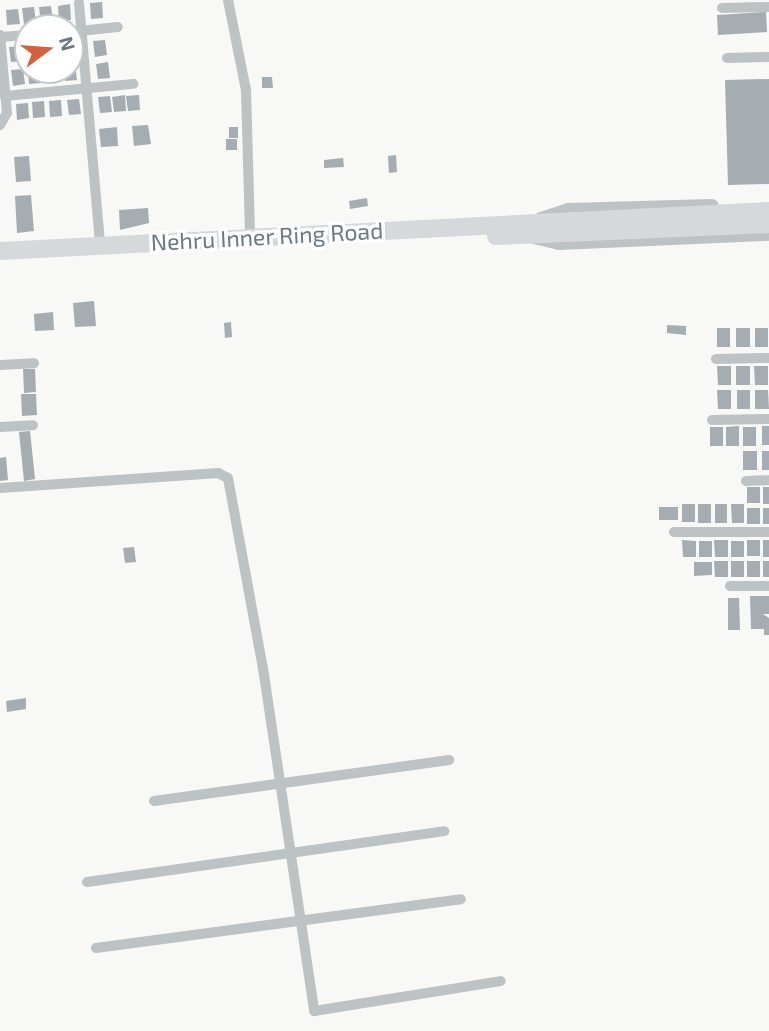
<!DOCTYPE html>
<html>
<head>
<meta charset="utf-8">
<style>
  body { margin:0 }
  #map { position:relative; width:769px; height:1031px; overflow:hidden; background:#f8f8f6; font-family:"Exo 2",sans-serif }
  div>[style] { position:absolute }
  .building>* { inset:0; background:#a5adb2 }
  .minor>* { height:10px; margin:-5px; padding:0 5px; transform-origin:5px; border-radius:5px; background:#bdc2c5 }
  .tertiary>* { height:14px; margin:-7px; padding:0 7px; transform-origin:7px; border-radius:7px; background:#bdc2c5 }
  .primary>* { height:18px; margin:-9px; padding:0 9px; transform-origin:9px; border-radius:9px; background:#d5d9dc }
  span { translate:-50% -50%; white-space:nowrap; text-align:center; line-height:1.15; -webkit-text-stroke:7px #fff; paint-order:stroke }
  .street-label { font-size:23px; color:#6a7883 }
  .north { position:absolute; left:14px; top:14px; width:70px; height:70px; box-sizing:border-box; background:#fff; border:2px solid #c3c9cd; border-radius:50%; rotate:74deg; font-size:19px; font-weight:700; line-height:28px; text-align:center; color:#6a7883 }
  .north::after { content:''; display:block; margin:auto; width:24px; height:32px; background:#d1623d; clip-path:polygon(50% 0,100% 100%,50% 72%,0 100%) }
</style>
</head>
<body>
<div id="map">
  <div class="building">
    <div style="clip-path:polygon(102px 2px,103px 18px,91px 19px,90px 3px)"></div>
    <div style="clip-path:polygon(70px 4px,71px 20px,59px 21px,58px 6px)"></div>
    <div style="clip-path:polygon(51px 6px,53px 21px,41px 23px,39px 7px)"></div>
    <div style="clip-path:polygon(34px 7px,36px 23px,24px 24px,22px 8px)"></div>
    <div style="clip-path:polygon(18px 9px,20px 24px,7px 25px,6px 10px)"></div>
    <div style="clip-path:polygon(766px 12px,767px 32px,718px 35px,717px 15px)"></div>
    <div style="clip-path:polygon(105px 40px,107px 55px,95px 57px,93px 41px)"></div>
    <div style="clip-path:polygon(21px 46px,23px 61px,11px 62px,9px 47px)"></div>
    <div style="clip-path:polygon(108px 62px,110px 78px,98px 79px,96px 64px)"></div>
    <div style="clip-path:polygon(70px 65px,75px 65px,77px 80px,65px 81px,63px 70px,70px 70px)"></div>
    <div style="clip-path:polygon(23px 69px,25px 84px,13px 86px,11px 70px)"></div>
    <div style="clip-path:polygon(28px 70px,40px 70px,41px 83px,29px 84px)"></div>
    <div style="clip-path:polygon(45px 70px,57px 70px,58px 82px,46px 83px)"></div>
    <div style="clip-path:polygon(262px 77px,272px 77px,273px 88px,262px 88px)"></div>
    <div style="clip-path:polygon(769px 79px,769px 184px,728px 185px,725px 80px)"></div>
    <div style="clip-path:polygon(125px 95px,126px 111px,114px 112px,112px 97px)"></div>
    <div style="clip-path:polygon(139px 95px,140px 110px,128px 111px,126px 96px)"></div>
    <div style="clip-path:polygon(110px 96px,112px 112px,100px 113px,98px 97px)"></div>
    <div style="clip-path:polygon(79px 99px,81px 114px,69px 115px,67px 100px)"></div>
    <div style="clip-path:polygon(61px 100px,62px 116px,50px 117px,49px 101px)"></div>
    <div style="clip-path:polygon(44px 101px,45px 117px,33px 118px,32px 102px)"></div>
    <div style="clip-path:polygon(28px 103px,29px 118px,17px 120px,16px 104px)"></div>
    <div style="clip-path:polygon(148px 125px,151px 144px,134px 146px,132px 126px)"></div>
    <div style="clip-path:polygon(117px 127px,118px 146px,101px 147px,99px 129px)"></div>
    <div style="clip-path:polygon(229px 127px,238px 127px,238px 138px,229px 138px)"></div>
    <div style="clip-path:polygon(226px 139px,237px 139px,237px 150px,226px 150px)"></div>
    <div style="clip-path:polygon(396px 155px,397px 172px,389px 173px,388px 156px)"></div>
    <div style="clip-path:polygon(29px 156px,31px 181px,16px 182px,14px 157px)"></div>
    <div style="clip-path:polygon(343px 158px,344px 167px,324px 168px,324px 160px)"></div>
    <div style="clip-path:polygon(31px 195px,34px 231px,17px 233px,15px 196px)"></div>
    <div style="clip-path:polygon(367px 198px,368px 206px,350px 209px,349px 201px)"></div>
    <div style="clip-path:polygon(148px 208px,149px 223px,120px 230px,119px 210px)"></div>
    <div style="clip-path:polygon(94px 301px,96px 326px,75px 327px,73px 303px)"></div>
    <div style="clip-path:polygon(53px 312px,54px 330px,35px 331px,34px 314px)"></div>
    <div style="clip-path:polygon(231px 322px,232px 337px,225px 338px,224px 323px)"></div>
    <div style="clip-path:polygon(667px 325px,686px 326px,686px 335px,667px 333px)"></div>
    <div style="clip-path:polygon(717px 328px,730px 328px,730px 347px,717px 347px)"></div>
    <div style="clip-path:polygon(736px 328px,750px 328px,750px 347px,736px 347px)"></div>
    <div style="clip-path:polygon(755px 328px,768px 328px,768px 347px,755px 347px)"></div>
    <div style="clip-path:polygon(717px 366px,731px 366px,731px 385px,718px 385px)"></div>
    <div style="clip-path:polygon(736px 366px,750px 366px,750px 385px,736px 385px)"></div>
    <div style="clip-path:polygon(754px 366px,768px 366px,768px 385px,755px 385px)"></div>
    <div style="clip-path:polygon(23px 369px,35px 369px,36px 392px,24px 393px)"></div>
    <div style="clip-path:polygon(717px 390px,731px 390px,731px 409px,718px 409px)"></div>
    <div style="clip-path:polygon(737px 390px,750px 390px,750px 409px,737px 409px)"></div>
    <div style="clip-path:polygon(755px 390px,768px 390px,769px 409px,755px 409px)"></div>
    <div style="clip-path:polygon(21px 394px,36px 394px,37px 415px,22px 416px)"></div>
    <div style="clip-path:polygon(739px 426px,739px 446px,726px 446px,726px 427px)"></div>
    <div style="clip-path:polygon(762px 426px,769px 426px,769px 445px,762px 445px)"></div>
    <div style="clip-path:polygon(710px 427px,723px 427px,723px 446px,710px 446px)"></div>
    <div style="clip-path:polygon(743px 427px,756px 427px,756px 446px,743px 446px)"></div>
    <div style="clip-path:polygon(30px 431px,35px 479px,24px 481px,19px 432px)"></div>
    <div style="clip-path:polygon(743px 451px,757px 451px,757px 470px,743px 470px)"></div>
    <div style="clip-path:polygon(762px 451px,769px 451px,769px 470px,762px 470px)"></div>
    <div style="clip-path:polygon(6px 457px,8px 480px,0 481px,0 458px)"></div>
    <div style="clip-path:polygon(747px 487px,760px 487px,760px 503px,747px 503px)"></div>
    <div style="clip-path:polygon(763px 487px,769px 487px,769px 504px,763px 504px)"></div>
    <div style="clip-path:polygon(682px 504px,695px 504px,695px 522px,682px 522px)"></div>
    <div style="clip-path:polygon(698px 504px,711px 504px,711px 523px,698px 523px)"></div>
    <div style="clip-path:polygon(715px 504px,727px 504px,727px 523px,715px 523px)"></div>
    <div style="clip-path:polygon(731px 504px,744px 504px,744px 523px,732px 523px)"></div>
    <div style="clip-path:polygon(659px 507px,678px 507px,678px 520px,659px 520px)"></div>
    <div style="clip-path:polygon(747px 508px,760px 508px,760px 524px,747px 524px)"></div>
    <div style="clip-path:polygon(763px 508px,769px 508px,769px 524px,763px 524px)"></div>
    <div style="clip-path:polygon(682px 540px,696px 541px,696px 557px,683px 557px)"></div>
    <div style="clip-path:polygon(714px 540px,728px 540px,728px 557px,715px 557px)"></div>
    <div style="clip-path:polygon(747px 540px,760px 540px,760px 556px,747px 556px)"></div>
    <div style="clip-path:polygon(763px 540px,769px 540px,769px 557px,763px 557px)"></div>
    <div style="clip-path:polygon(699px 541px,712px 541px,712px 557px,699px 557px)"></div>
    <div style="clip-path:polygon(731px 541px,744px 541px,744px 557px,731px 557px)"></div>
    <div style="clip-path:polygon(134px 547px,136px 562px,125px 563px,123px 548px)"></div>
    <div style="clip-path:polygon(714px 561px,728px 561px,728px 577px,715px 577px)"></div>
    <div style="clip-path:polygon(731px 561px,744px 561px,744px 577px,731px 577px)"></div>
    <div style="clip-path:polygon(747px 561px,760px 561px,760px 577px,747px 577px)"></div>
    <div style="clip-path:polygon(763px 561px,769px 561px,769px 577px,763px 577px)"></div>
    <div style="clip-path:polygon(694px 562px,712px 562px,712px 575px,694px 576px)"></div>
    <div style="clip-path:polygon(750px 596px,769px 596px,769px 614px,763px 614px,769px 618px,769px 635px,764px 635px,764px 629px,751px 629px)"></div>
    <div style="clip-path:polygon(728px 598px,739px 598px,740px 630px,728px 630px)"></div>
    <div style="clip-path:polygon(26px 698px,26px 709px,7px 712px,6px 701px)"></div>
  </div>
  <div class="minor">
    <div style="left:228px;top:0;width:92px;rotate:78.7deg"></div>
    <div style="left:246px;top:90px;width:147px;rotate:88.4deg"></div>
    <div style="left:79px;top:3px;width:242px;rotate:85deg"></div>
    <div style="left:722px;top:8px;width:47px;rotate:-1.2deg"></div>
    <div style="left:70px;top:32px;width:48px;rotate:-5.9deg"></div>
    <div style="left:0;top:35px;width:78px;rotate:84.9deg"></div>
    <div style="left:7px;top:113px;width:14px;rotate:120deg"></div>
    <div style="left:0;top:37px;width:28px;rotate:-4deg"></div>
    <div style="left:727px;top:58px;width:42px;rotate:-1.4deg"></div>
    <div style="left:5px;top:96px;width:129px;rotate:-5.4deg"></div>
    <div style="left:716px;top:359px;width:53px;rotate:-1.1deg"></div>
    <div style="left:0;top:365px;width:34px;rotate:-3deg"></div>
    <div style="left:712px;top:420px;width:57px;rotate:-1deg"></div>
    <div style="left:0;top:427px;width:33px;rotate:-3deg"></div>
    <div style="left:746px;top:481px;width:23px;rotate:-2deg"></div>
    <div style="left:0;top:488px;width:219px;rotate:-3.9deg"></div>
    <div style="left:218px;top:473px;width:11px;rotate:27deg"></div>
    <div style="left:228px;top:478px;width:193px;rotate:79.6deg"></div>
    <div style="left:263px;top:668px;width:347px;rotate:81.5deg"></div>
    <div style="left:314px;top:1011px;width:189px;rotate:-9.1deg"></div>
    <div style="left:674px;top:532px;width:95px"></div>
    <div style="left:730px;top:586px;width:39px"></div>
    <div style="left:154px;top:801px;width:298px;rotate:-7.9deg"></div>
    <div style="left:87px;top:882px;width:361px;rotate:-8.1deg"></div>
    <div style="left:96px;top:948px;width:368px;rotate:-7.6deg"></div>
  </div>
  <div class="tertiary">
    <div style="left:541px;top:219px;width:28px;rotate:-18deg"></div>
    <div style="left:568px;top:210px;width:144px;rotate:-1.6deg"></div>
    <div style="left:534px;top:237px;width:26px;rotate:13deg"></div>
    <div style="left:559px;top:243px;width:210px;rotate:-2.5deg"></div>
  </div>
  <div class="primary">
    <div style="left:496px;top:236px;width:273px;rotate:-2.5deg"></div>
    <div style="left:0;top:251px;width:770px;rotate:-2.98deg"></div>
  </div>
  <div class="street-label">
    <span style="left:267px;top:236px;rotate:-3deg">Nehru Inner Ring Road</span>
  </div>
  <div class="north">N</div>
</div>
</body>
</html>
